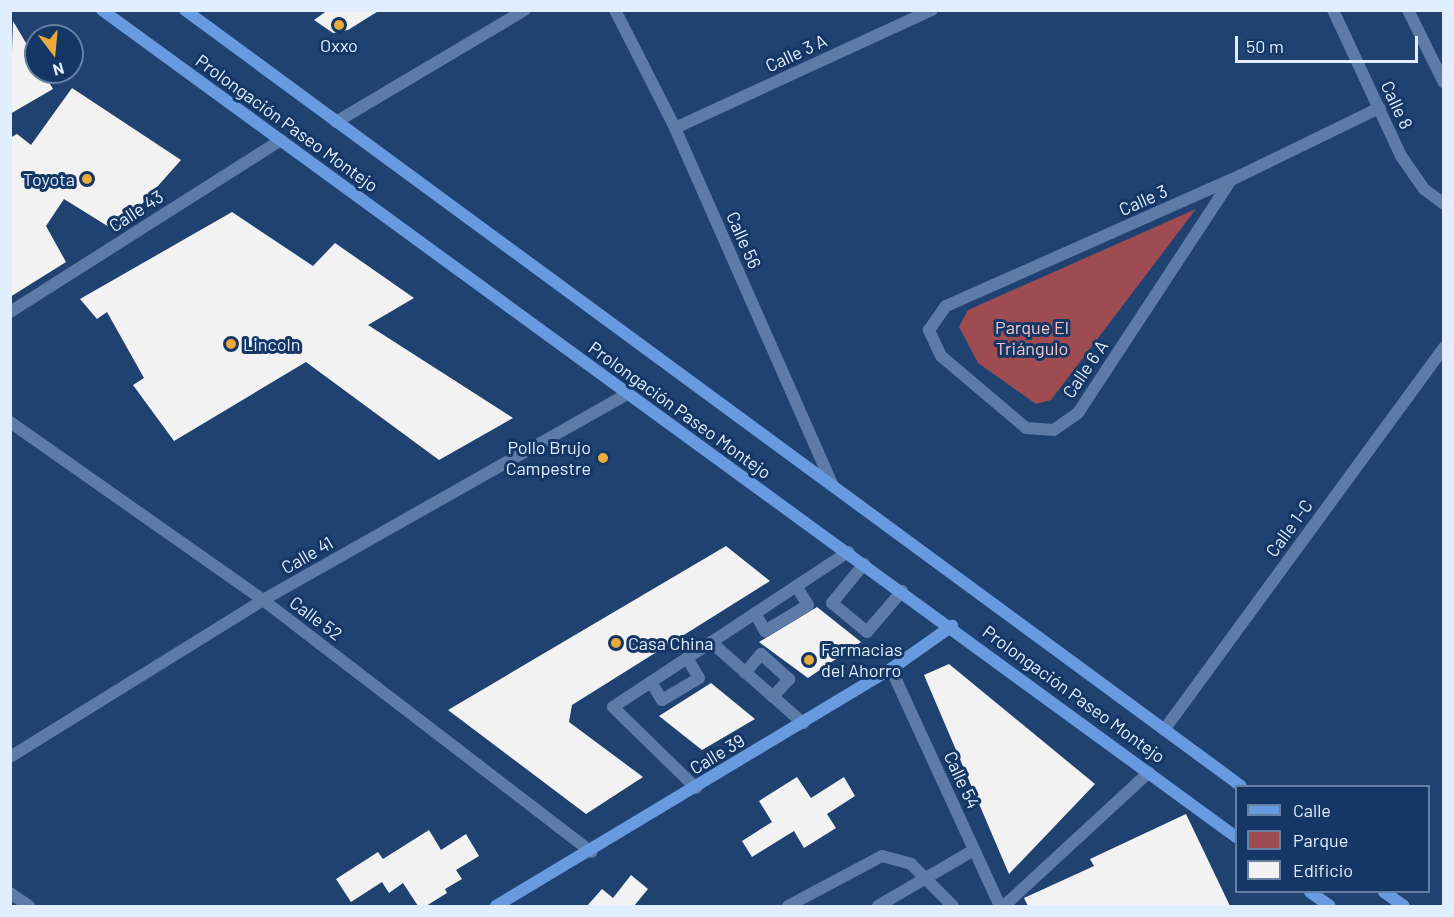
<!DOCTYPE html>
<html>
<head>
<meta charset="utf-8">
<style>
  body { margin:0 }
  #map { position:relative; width:1454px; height:917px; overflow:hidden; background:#1f4271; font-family:Barlow,sans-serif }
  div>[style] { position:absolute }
  .green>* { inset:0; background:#9e4b52 }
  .building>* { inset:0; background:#f2f2f2 }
  .lane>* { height:12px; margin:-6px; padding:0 6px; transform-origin:6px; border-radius:6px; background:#5c7ba7 }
  .street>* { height:12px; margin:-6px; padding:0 6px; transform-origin:6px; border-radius:6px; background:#5c7ba7 }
  .secondary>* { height:12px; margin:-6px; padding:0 6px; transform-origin:6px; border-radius:6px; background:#689adf }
  .dots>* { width:16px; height:16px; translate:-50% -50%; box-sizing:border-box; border:3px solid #143765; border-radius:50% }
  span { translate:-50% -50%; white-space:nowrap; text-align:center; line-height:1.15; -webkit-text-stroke:6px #143765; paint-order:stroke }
  .poi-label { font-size:18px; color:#e1eeff }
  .right { translate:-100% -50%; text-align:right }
  .left { translate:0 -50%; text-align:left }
  .street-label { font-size:18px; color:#e1eeff }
  .park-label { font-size:18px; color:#f6c4c5 }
  .frame { position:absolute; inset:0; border:12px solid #e1eeff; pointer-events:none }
  .legend { position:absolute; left:1235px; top:785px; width:195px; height:108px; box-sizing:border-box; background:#143765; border:2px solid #6680a3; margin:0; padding:8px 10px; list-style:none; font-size:18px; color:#e1eeff }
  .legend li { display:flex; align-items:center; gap:12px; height:30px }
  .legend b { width:30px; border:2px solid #6680a3 }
  .north { position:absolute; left:24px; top:24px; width:60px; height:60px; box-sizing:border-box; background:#143765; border:2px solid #6680a3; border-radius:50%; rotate:164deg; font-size:16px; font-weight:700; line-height:24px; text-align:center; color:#e1eeff }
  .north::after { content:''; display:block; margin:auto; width:21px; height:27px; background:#ebaa39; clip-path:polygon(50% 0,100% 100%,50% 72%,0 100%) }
  .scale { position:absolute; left:1235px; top:36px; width:183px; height:27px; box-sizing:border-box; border:3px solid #e1eeff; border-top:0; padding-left:8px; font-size:18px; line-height:21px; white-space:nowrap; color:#e1eeff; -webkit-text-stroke:4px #143765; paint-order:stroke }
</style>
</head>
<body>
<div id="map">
  <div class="green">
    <div style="clip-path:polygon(1196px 209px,1051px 400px,1036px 404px,978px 363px,959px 327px,968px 310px)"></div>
  </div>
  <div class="building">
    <div style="clip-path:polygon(328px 10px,380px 10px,348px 30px,333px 33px,314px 20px)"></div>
    <div style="clip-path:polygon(13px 21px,36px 60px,36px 72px,43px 72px,53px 89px,10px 114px)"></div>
    <div style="clip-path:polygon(72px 88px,181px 160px,117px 232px,64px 199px,46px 226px,66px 262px,10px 297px,10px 138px,17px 134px,31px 145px)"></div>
    <div style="clip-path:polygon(232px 212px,313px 266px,335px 243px,414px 298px,368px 325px,513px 418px,439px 460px,306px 362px,174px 441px,133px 385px,144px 378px,107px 312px,97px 319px,80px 299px)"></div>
    <div style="clip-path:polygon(726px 546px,770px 581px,572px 705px,569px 722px,643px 777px,586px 814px,448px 710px)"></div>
    <div style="clip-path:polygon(817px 607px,861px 642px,808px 678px,759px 642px)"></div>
    <div style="clip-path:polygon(949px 664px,1095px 784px,1009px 874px,924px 675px)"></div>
    <div style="clip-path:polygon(711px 683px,755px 719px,702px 750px,659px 716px)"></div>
    <div style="clip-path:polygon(797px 777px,811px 798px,844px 777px,855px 796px,827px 814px,836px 828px,804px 848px,794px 831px,752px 857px,742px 841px,772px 822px,759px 801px)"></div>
    <div style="clip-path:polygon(1186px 814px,1230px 906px,1028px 906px,1024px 898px,1094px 866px,1090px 859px)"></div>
    <div style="clip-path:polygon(429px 830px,441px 850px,466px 834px,479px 856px,456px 870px,462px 879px,445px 889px,447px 893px,426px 906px,418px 906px,403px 883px,389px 893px,382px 882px,351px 902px,336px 879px,378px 852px,383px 859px)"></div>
    <div style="clip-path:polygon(631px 875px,648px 889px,634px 906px,587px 906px,602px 889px,613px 898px)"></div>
  </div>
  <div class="lane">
    <div style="left:864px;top:564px;width:50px;rotate:129.4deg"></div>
    <div style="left:832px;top:603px;width:45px;rotate:39.6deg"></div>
    <div style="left:867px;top:632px;width:54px;rotate:-49.5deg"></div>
    <div style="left:755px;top:613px;width:21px;rotate:61deg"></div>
    <div style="left:765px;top:631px;width:50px;rotate:-31.2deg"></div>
    <div style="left:808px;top:605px;width:22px;rotate:-122deg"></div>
    <div style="left:711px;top:642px;width:123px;rotate:41.4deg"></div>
    <div style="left:745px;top:673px;width:25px;rotate:-50deg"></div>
    <div style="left:761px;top:654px;width:38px;rotate:42deg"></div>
    <div style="left:789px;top:679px;width:24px;rotate:132deg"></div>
    <div style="left:651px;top:682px;width:21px;rotate:59deg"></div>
    <div style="left:662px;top:700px;width:43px;rotate:-30.7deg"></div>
    <div style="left:699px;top:678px;width:23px;rotate:-121deg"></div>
    <div style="left:696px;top:788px;width:116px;rotate:-135.7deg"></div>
    <div style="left:613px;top:707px;width:282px;rotate:-33.4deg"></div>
    <div style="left:788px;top:906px;width:106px;rotate:-28deg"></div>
    <div style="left:882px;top:856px;width:30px;rotate:15deg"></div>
    <div style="left:911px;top:864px;width:59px;rotate:45deg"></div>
    <div style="left:878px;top:906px;width:111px;rotate:-30.3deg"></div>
  </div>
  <div class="street">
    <div style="left:615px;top:10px;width:132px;rotate:63deg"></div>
    <div style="left:675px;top:128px;width:391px;rotate:66.2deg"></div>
    <div style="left:1333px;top:10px;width:161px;rotate:65deg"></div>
    <div style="left:1401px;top:156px;width:40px;rotate:55.1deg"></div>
    <div style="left:1424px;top:189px;width:25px;rotate:37deg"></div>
    <div style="left:1408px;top:10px;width:81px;rotate:63.7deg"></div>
    <div style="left:336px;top:122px;width:220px;rotate:-30.7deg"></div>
    <div style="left:675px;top:128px;width:283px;rotate:-24.7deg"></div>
    <div style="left:1231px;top:180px;width:279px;rotate:123.3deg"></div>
    <div style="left:1078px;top:413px;width:29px;rotate:145deg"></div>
    <div style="left:1054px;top:430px;width:28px;rotate:-176deg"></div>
    <div style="left:1026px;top:428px;width:111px;rotate:-139.7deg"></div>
    <div style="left:941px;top:356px;width:29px;rotate:-115deg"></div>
    <div style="left:929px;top:330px;width:29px;rotate:-55deg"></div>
    <div style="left:946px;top:306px;width:312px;rotate:-23.9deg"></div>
    <div style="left:1231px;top:180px;width:165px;rotate:-25.9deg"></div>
    <div style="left:10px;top:312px;width:321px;rotate:-32.4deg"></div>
    <div style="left:10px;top:422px;width:309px;rotate:35.1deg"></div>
    <div style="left:263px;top:600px;width:414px;rotate:37.5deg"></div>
    <div style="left:891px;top:669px;width:261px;rotate:65.3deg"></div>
    <div style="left:1164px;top:730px;width:474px;rotate:-53.8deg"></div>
    <div style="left:10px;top:757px;width:298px;rotate:-31.8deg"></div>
    <div style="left:263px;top:600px;width:418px;rotate:-29.5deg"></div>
    <div style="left:10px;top:893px;width:23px;rotate:34deg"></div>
    <div style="left:1004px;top:906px;width:197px;rotate:-42.7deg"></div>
  </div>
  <div class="secondary">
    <div style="left:102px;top:10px;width:1404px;rotate:36.1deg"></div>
    <div style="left:185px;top:10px;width:1310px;rotate:36.31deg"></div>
    <div style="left:1310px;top:892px;width:24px;rotate:35deg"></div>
    <div style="left:1384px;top:892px;width:24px;rotate:35deg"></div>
    <div style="left:496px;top:906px;width:461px;rotate:-31deg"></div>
    <div style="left:891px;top:669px;width:75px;rotate:-35.2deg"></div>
  </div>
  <div class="dots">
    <div style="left:339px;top:25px;background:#ebaa39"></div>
    <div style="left:87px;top:179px;background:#ebaa39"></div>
    <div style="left:231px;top:344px;background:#ebaa39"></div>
    <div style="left:603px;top:458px;background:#ebaa39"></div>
    <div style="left:616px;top:643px;background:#ebaa39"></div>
    <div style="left:809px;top:660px;background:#ebaa39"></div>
  </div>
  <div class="poi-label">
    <span style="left:339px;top:45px">Oxxo</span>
    <span class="right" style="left:75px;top:179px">Toyota</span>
    <span class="left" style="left:243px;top:344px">Lincoln</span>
    <span class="right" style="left:591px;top:458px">Pollo Brujo<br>Campestre</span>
    <span class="left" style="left:628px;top:643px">Casa China</span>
    <span class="left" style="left:821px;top:660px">Farmacias<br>del Ahorro</span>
  </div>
  <div class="street-label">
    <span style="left:796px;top:53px;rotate:-25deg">Calle 3 A</span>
    <span style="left:1397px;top:105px;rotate:65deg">Calle 8</span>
    <span style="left:287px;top:123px;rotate:36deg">Prolongación Paseo Montejo</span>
    <span style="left:1143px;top:200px;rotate:-24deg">Calle 3</span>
    <span style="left:136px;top:211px;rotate:-33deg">Calle 43</span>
    <span style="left:744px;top:240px;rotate:66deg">Calle 56</span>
    <span style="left:1085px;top:369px;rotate:-56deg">Calle 6 A</span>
    <span style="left:680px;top:410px;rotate:36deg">Prolongación Paseo Montejo</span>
    <span style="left:1289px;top:528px;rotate:-54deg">Calle 1-C</span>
    <span style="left:307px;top:555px;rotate:-30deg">Calle 41</span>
    <span style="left:316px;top:618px;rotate:37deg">Calle 52</span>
    <span style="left:1074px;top:694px;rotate:36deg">Prolongación Paseo Montejo</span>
    <span style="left:717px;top:754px;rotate:-31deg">Calle 39</span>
    <span style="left:962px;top:780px;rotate:65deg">Calle 54</span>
  </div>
  <div class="park-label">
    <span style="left:1032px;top:338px">Parque El<br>Triángulo</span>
  </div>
  <div class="frame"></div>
  <ul class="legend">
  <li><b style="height:8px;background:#689adf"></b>Calle</li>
  <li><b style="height:16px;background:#9e4b52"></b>Parque</li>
  <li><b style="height:16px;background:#f2f2f2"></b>Edificio</li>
  </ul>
  <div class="north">N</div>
  <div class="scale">50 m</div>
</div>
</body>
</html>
